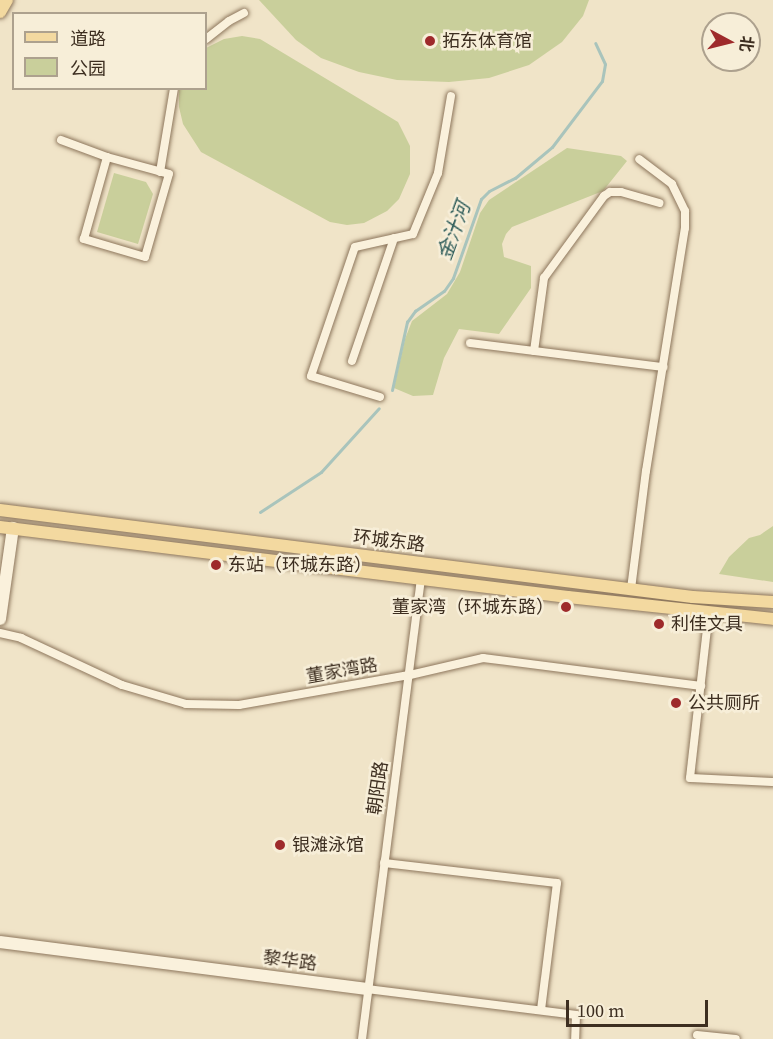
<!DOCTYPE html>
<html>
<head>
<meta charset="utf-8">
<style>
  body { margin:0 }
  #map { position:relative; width:773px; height:1039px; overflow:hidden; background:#f0e4c8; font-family:"Source Serif 4","Noto Sans SC",serif }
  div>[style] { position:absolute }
  .green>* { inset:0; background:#c9cf9b }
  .stream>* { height:3px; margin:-1.5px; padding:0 1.5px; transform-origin:1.5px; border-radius:1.5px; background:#a9c4bc }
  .roads { filter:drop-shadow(0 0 2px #8d765c) drop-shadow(0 0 2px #8d765c) }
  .street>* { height:8px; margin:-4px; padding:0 4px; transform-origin:4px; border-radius:4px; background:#faf1dc }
  .secondary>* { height:12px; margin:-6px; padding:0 6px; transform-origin:6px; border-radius:6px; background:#faf1dc }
  .primary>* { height:12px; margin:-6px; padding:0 6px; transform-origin:6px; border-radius:6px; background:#f3d9a0 }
  .dots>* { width:16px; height:16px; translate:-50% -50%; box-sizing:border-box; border:3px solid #f7eed8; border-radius:50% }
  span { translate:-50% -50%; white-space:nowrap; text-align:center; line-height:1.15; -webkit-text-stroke:5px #f7eed8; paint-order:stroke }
  .poi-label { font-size:18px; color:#3d2e20 }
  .left { translate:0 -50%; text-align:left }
  .right { translate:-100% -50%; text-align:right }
  .street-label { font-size:18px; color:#3d2e20 }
  .water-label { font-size:20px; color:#2f5d5a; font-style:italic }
  .legend { position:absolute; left:12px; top:12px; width:195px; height:78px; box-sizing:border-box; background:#f7eed8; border:2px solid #ada18e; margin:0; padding:8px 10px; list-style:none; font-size:18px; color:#3d2e20 }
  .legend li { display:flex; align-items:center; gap:12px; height:30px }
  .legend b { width:30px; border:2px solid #ada18e }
  .north { position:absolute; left:701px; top:12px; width:60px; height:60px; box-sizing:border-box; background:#f7eed8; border:2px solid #ada18e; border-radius:50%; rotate:97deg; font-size:16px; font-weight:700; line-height:24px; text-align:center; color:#3d2e20 }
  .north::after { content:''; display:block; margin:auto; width:21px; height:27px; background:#9e2a2b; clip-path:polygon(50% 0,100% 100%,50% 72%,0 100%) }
  .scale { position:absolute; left:566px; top:1000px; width:142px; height:27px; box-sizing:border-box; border:3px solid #3d2e20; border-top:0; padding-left:8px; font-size:18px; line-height:21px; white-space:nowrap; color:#3d2e20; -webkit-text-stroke:4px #f7eed8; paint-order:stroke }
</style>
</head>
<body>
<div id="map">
  <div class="green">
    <div style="clip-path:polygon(259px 0,589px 0,583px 16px,562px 42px,529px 65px,489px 78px,449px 82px,397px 80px,359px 72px,321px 58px,296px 40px)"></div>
    <div style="clip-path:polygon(242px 36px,260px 39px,398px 122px,410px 146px,410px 174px,399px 199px,387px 211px,364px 223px,347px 225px,330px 222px,201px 152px,183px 124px,179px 107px,179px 89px,206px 88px,206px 48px,224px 39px)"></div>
    <div style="clip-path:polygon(567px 148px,621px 156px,627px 161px,603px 191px,512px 227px,506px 234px,502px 244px,504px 257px,531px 266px,531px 288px,499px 334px,459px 329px,444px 358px,433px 395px,413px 396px,394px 388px,405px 339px,412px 321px,447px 294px,460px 272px,480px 213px,489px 200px)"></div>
    <div style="clip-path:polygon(114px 173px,146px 182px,153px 194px,138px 244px,97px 232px)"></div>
    <div style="clip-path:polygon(773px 526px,773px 582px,719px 574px,729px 557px,749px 538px,760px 535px)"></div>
  </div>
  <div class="stream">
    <div style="left:392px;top:390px;width:70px;rotate:-77.6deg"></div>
    <div style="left:407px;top:322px;width:14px;rotate:-54deg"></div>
    <div style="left:415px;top:311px;width:35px;rotate:-35deg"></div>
    <div style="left:444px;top:291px;width:16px;rotate:-55deg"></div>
    <div style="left:453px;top:278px;width:84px;rotate:-70.5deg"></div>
    <div style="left:481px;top:199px;width:11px;rotate:-45deg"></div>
    <div style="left:489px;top:191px;width:29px;rotate:-27deg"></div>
    <div style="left:515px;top:178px;width:48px;rotate:-40deg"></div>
    <div style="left:552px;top:147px;width:83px;rotate:-52.9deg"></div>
    <div style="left:602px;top:81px;width:17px;rotate:-80deg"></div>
    <div style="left:605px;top:64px;width:23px;rotate:-115deg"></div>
    <div style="left:260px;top:512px;width:73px;rotate:-33.3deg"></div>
    <div style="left:321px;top:472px;width:86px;rotate:-47.8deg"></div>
  </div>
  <div class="roads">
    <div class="street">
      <div style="left:206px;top:39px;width:29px;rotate:-38deg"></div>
      <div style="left:229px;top:21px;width:17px;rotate:-28deg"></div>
      <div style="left:61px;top:140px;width:49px;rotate:20.3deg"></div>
      <div style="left:107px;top:157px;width:64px;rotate:15.3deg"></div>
      <div style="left:169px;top:174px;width:86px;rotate:106.1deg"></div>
      <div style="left:145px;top:257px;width:64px;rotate:-163.6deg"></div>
      <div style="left:84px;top:239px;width:85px;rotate:-74.3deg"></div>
      <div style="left:160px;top:172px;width:85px;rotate:-80.5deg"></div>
      <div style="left:470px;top:343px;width:195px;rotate:7.1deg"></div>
      <div style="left:534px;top:351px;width:74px;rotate:-82.2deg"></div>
      <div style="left:544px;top:278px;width:102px;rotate:-53.8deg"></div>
      <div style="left:604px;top:196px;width:7px;rotate:-34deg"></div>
      <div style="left:610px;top:192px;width:11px"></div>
      <div style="left:621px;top:192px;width:40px;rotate:16deg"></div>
      <div style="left:352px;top:361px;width:130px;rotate:-71.1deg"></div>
      <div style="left:380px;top:397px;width:72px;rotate:-163.1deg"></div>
      <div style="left:311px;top:376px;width:136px;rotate:-71.2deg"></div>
      <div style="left:355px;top:247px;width:59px;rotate:-12.6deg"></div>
      <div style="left:413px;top:234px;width:66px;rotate:-67.7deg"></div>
      <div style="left:438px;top:173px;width:78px;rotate:-80.4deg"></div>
      <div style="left:631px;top:589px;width:119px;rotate:-82.8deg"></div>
      <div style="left:646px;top:471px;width:246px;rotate:-80.9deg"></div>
      <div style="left:685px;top:228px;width:17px;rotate:-90deg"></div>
      <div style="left:685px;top:211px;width:30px;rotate:-116deg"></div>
      <div style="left:672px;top:184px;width:41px;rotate:-142.9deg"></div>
      <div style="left:709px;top:611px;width:168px;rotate:96.5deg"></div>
      <div style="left:690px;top:778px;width:83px;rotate:2.8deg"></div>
      <div style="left:0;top:633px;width:22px;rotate:13deg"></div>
      <div style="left:21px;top:638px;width:111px;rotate:25deg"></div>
      <div style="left:122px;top:685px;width:67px;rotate:16.5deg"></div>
      <div style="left:186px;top:704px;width:53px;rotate:1.1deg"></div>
      <div style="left:239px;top:705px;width:174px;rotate:-10deg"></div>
      <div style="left:410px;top:675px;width:75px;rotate:-13.1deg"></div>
      <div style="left:483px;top:658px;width:220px;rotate:7.3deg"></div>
      <div style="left:384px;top:863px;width:174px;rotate:6.6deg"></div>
      <div style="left:557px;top:883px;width:128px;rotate:97.2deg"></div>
      <div style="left:367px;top:989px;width:211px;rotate:7.1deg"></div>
      <div style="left:576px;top:1015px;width:24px;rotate:92deg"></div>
      <div style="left:697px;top:1035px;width:39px;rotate:6deg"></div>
      <div style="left:362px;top:1039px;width:465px;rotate:-82.7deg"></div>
    </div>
    <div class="secondary">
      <div style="left:0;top:619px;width:92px;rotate:-81.9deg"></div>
      <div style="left:0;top:942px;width:370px;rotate:7.3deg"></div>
    </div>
    <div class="primary">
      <div style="left:0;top:12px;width:14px;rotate:-60deg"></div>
      <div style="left:0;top:510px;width:698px;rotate:7.16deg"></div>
      <div style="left:693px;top:597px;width:80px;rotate:3.6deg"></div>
      <div style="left:0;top:527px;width:572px;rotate:7.03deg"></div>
      <div style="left:568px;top:597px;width:206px;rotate:6.1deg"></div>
    </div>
  </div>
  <div class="dots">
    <div style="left:430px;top:41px;background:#9e2a2b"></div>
    <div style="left:216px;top:565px;background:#9e2a2b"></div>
    <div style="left:566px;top:607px;background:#9e2a2b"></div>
    <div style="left:659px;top:624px;background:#9e2a2b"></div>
    <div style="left:676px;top:703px;background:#9e2a2b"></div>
    <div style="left:280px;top:845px;background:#9e2a2b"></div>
  </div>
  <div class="poi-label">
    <span class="left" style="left:442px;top:41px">拓东体育馆</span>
    <span class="left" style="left:228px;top:565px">东站（环城东路）</span>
    <span class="right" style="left:554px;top:607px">董家湾（环城东路）</span>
    <span class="left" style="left:671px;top:624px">利佳文具</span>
    <span class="left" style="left:688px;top:703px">公共厕所</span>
    <span class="left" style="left:292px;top:845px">银滩泳馆</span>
  </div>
  <div class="street-label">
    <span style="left:389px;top:541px;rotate:7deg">环城东路</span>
    <span style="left:342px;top:671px;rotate:-10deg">董家湾路</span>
    <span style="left:378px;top:788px;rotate:-82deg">朝阳路</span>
    <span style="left:290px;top:961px;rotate:7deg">黎华路</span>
  </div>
  <div class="water-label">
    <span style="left:454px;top:231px;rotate:-70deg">金汁河</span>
  </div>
  <ul class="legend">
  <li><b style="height:8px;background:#f3d9a0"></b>道路</li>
  <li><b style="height:16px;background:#c9cf9b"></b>公园</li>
  </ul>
  <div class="north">北</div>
  <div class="scale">100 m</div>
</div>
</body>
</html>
